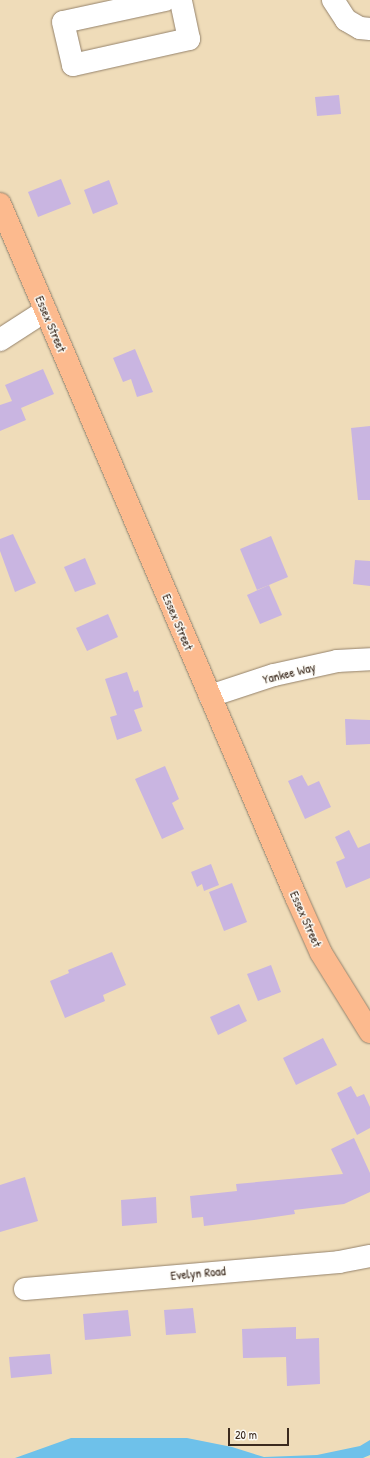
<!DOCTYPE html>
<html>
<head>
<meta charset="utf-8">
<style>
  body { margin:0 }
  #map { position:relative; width:370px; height:1458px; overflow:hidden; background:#efdcb9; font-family:"Patrick Hand",sans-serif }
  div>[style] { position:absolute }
  .water>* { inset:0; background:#6ec1ea }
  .building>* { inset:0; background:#c9b5e1 }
  .roads { filter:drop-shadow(0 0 1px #95836c) drop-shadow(0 0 1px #95836c) }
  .minor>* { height:22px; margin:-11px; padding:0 11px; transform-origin:11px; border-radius:11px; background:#fff }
  .major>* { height:22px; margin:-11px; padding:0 11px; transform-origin:11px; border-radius:11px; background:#fcba8e }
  span { translate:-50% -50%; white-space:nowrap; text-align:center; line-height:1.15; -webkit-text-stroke:3px #fdfcf7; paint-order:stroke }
  .street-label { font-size:13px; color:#3b2a1e }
  .scale { position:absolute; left:228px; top:1428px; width:61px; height:18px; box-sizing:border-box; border:2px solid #3b2a1e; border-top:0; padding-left:5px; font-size:12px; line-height:14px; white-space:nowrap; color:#3b2a1e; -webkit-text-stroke:3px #fdfcf7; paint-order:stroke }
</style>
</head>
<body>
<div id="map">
  <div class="water">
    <div style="clip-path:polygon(71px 1438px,187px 1438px,232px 1447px,264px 1457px,317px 1455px,360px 1446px,370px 1440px,370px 1455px,363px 1458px,15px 1458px)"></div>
  </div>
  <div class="building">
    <div style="clip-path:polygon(339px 95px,341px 114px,317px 116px,315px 97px)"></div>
    <div style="clip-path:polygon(61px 179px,71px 204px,38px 217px,28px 192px)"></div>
    <div style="clip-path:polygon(109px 180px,118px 204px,93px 214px,84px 190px)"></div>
    <div style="clip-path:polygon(135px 349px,153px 392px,137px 397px,131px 379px,123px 382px,113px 358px)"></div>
    <div style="clip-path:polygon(43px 369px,54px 394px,21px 408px,26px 420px,0 431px,0 405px,12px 401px,5px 385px)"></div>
    <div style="clip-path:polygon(370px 426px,370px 500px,358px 500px,351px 428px)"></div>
    <div style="clip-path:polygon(13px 534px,36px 583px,15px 592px,0 551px,0 539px)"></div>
    <div style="clip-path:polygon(271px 536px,288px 577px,257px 590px,240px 549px)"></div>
    <div style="clip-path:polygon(85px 558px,96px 584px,75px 592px,64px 567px)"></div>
    <div style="clip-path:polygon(355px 560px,370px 561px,370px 586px,353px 584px)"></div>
    <div style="clip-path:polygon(269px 585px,282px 615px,260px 624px,247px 595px)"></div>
    <div style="clip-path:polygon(108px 614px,118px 637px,87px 651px,76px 628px)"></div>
    <div style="clip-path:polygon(127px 672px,134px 692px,138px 690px,143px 707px,134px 710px,142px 731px,117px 740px,110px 717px,117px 715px,105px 679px)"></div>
    <div style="clip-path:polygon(345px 719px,370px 720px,370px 744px,346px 745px)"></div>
    <div style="clip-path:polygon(165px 766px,179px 799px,172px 803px,184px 829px,162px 839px,135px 779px)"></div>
    <div style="clip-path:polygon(302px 775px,308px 786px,319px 781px,331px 807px,305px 819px,288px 781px)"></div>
    <div style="clip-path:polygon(349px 830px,358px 848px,370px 843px,370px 878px,346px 888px,336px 862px,345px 858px,335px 837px)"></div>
    <div style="clip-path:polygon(211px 864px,219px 885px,204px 891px,202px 884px,197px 887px,191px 872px)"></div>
    <div style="clip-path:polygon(232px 883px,247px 922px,224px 931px,209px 892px)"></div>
    <div style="clip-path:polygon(112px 952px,126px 985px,103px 995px,105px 1001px,65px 1018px,50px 981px,69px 973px,68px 970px)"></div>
    <div style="clip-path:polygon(271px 965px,281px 992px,258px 1001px,247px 974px)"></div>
    <div style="clip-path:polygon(239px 1004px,247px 1021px,218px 1035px,210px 1017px)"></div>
    <div style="clip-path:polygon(323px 1038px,337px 1065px,296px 1085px,283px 1058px)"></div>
    <div style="clip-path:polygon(351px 1086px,357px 1097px,364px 1094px,370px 1107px,370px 1128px,357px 1135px,337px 1093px)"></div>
    <div style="clip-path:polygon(354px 1138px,370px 1173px,370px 1192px,344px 1204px,294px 1210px,295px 1214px,254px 1220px,204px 1226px,203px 1217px,192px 1218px,190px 1196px,237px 1191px,236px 1184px,343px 1174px,331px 1149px)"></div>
    <div style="clip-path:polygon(25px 1177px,38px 1221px,0 1232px,0 1185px)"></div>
    <div style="clip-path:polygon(156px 1197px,157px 1223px,122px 1226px,121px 1200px)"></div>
    <div style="clip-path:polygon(193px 1308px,196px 1333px,166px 1335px,164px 1310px)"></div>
    <div style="clip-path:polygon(128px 1310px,131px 1336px,85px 1340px,83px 1314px)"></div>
    <div style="clip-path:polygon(296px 1327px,296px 1339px,319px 1338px,320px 1384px,287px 1386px,286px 1357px,243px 1358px,242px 1329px)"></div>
    <div style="clip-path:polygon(50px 1354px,52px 1374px,11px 1378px,9px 1357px)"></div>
  </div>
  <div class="roads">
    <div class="minor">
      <div style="left:165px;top:0;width:104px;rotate:167.8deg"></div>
      <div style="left:63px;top:22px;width:44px;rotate:76.9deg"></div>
      <div style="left:73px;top:65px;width:119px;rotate:-12.6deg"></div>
      <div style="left:189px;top:39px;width:40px;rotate:-102deg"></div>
      <div style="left:333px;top:0;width:24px;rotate:57deg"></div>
      <div style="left:346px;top:20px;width:16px;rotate:30deg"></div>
      <div style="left:360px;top:28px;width:10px;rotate:6deg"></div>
      <div style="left:0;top:340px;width:54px;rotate:-32.8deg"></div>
      <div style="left:210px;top:696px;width:67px;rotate:-18.2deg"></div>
      <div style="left:274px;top:675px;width:65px;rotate:-12.5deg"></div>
      <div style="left:337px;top:661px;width:33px;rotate:-3deg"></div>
      <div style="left:25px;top:1289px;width:315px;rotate:-4.9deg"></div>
      <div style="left:339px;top:1262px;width:32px;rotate:-11deg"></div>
    </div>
    <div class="major">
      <div style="left:0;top:204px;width:754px;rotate:66.87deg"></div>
      <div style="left:296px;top:897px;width:61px;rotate:65.9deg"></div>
      <div style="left:321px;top:953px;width:93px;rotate:58.2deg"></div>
    </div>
  </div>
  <div class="street-label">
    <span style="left:51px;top:324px;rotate:67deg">Essex Street</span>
    <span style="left:178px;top:622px;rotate:67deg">Essex Street</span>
    <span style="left:289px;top:673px;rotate:-14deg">Yankee Way</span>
    <span style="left:306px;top:919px;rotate:66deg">Essex Street</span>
    <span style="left:198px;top:1273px;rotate:-5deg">Evelyn Road</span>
  </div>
  <div class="scale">20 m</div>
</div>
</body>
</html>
